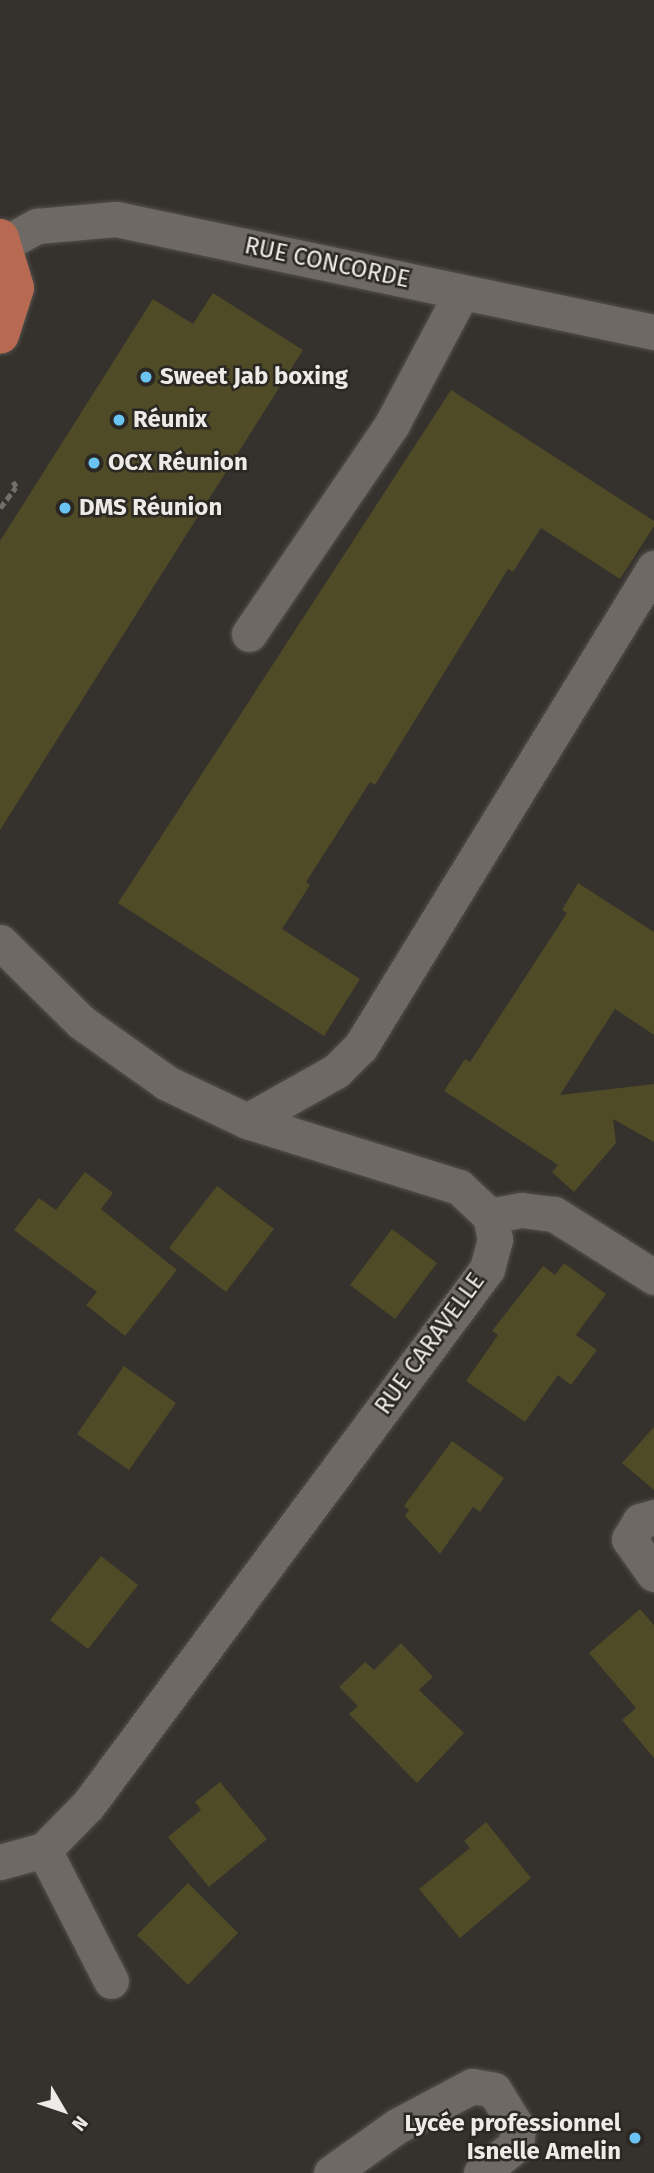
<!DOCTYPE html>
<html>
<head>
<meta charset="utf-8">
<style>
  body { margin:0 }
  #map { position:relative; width:654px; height:2173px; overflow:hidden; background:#35312c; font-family:"Fira Sans",sans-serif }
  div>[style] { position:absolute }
  .building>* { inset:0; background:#4f4b27 }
  .path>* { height:4.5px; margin-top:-2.25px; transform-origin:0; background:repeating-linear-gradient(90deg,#726f6a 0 7px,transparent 0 10.5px) }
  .roads { filter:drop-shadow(0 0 2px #53504c) drop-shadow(0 0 2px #53504c) }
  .minor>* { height:35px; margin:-17.5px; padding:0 17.5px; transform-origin:17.5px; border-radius:17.5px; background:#6e6964 }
  .major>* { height:38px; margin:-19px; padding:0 19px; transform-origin:19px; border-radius:19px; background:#b76a51 }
  .dots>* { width:19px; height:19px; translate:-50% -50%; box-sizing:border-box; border:4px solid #2b2723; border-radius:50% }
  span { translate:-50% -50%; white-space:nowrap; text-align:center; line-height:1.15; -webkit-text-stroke:5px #2b2723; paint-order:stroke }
  .street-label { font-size:24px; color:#edebe8 }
  .poi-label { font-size:24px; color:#edebe8; font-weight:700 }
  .left { translate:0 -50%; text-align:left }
  .right { translate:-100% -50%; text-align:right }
  .north { position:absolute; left:28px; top:2075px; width:70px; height:70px; -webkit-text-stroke:5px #2b2723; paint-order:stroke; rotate:129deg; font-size:19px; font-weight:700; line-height:28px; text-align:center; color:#edebe8 }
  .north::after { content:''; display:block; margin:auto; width:24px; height:32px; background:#edebe8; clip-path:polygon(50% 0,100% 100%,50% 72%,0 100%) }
</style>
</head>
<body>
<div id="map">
  <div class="building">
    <div style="clip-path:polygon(213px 293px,303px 350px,0 830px,0 541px,153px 299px,193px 324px)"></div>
    <div style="clip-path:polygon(451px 390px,654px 521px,654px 526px,620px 579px,541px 528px,513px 572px,508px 569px,375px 785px,370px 782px,306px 882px,310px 885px,282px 929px,360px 979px,324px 1036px,118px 903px)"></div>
    <div style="clip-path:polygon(578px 883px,654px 932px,654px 1035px,615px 1009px,560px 1095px,654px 1084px,654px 1142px,613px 1119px,616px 1143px,574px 1192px,552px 1172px,558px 1165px,444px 1091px,465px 1059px,470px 1062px,567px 913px,562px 910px)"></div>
    <div style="clip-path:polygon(85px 1172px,113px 1193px,101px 1209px,177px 1270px,125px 1336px,86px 1305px,97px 1292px,14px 1230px,39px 1198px,56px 1210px)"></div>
    <div style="clip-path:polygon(217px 1186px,274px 1229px,226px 1292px,169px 1248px)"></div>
    <div style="clip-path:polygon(392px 1229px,437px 1263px,395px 1319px,350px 1285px)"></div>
    <div style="clip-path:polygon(564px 1263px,606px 1294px,576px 1335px,597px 1350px,571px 1385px,558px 1375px,525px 1422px,466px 1381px,498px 1335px,492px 1331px,543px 1266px,555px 1275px)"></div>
    <div style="clip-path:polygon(124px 1366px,176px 1403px,129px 1470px,77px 1434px)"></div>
    <div style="clip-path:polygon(654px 1427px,654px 1490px,622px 1463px)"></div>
    <div style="clip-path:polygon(452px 1441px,504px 1478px,480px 1512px,473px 1507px,440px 1554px,405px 1516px,409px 1510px,404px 1506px)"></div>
    <div style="clip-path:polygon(101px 1556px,138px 1585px,88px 1649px,50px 1620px)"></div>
    <div style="clip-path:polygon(640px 1609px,654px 1625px,654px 1758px,622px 1720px,636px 1708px,589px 1653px)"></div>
    <div style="clip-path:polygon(401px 1643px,433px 1677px,419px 1690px,464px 1733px,417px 1783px,349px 1714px,358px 1706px,339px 1687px,365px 1662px,374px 1670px)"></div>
    <div style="clip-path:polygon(220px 1782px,267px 1839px,209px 1887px,168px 1837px,201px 1810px,195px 1802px)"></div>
    <div style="clip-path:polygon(486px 1822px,531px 1878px,460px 1938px,419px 1889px,470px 1848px,464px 1841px)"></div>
    <div style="clip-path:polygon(188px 1883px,238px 1933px,188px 1985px,137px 1935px)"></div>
  </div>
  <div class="path">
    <div style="left:0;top:508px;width:26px;rotate:-53deg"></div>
    <div style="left:16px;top:487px;width:6px;rotate:-121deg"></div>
  </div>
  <div class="roads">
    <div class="minor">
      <div style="left:4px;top:244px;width:38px;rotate:-29deg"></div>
      <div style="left:37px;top:226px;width:79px;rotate:-5.1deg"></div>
      <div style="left:116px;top:219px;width:550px;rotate:11.86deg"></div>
      <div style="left:249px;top:634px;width:254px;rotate:-55.7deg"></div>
      <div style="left:392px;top:424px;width:149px;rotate:-62.1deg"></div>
      <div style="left:0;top:942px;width:114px;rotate:44.6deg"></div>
      <div style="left:81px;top:1022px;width:105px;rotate:35.3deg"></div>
      <div style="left:167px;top:1083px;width:89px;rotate:25.4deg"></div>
      <div style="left:247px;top:1121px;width:222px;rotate:17.3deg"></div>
      <div style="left:459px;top:1187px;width:42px;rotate:43.1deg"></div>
      <div style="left:490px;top:1216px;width:24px;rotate:78deg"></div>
      <div style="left:495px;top:1239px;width:31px;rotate:105deg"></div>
      <div style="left:487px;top:1269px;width:668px;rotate:126.66deg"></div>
      <div style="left:88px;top:1805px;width:63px;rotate:134.4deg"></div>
      <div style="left:44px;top:1850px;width:46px;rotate:164.7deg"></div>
      <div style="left:247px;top:1121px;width:102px;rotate:-29.3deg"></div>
      <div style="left:336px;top:1071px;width:35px;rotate:-45deg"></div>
      <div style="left:361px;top:1046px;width:561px;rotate:-58.49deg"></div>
      <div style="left:490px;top:1216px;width:32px;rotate:-11deg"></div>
      <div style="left:521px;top:1210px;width:33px;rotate:7deg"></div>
      <div style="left:554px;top:1214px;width:118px;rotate:32.2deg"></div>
      <div style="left:654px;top:1517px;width:15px;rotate:164deg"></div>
      <div style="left:640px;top:1521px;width:21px;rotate:121deg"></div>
      <div style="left:629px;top:1539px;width:43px;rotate:54.5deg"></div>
      <div style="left:44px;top:1850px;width:147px;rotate:62.9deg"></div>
      <div style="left:331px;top:2173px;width:81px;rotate:-35.5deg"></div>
      <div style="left:397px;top:2126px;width:85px;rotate:-28.1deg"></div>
      <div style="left:472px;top:2086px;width:22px;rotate:10deg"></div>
      <div style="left:494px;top:2090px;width:46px;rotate:58.4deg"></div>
      <div style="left:518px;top:2129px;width:16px;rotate:97deg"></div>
      <div style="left:516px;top:2145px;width:45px;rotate:141.3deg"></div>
    </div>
    <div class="major">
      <div style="left:0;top:238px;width:52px;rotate:73.3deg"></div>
      <div style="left:15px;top:288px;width:49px;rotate:107.7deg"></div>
    </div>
  </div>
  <div class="dots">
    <div style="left:146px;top:377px;background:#6bc3f2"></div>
    <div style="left:119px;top:420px;background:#6bc3f2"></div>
    <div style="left:94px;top:463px;background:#6bc3f2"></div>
    <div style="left:65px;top:508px;background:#6bc3f2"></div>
    <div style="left:635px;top:2138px;background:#6bc3f2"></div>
  </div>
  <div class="street-label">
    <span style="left:327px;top:263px;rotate:12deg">RUE CONCORDE</span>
    <span style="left:430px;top:1344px;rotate:-54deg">RUE CARAVELLE</span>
  </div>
  <div class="poi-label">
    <span class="left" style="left:160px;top:377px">Sweet Jab boxing</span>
    <span class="left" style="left:133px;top:420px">Réunix</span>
    <span class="left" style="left:108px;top:463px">OCX Réunion</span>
    <span class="left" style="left:79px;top:508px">DMS Réunion</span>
    <span class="right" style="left:621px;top:2138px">Lycée professionnel<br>Isnelle Amelin</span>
  </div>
  <div class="north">N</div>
</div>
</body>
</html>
